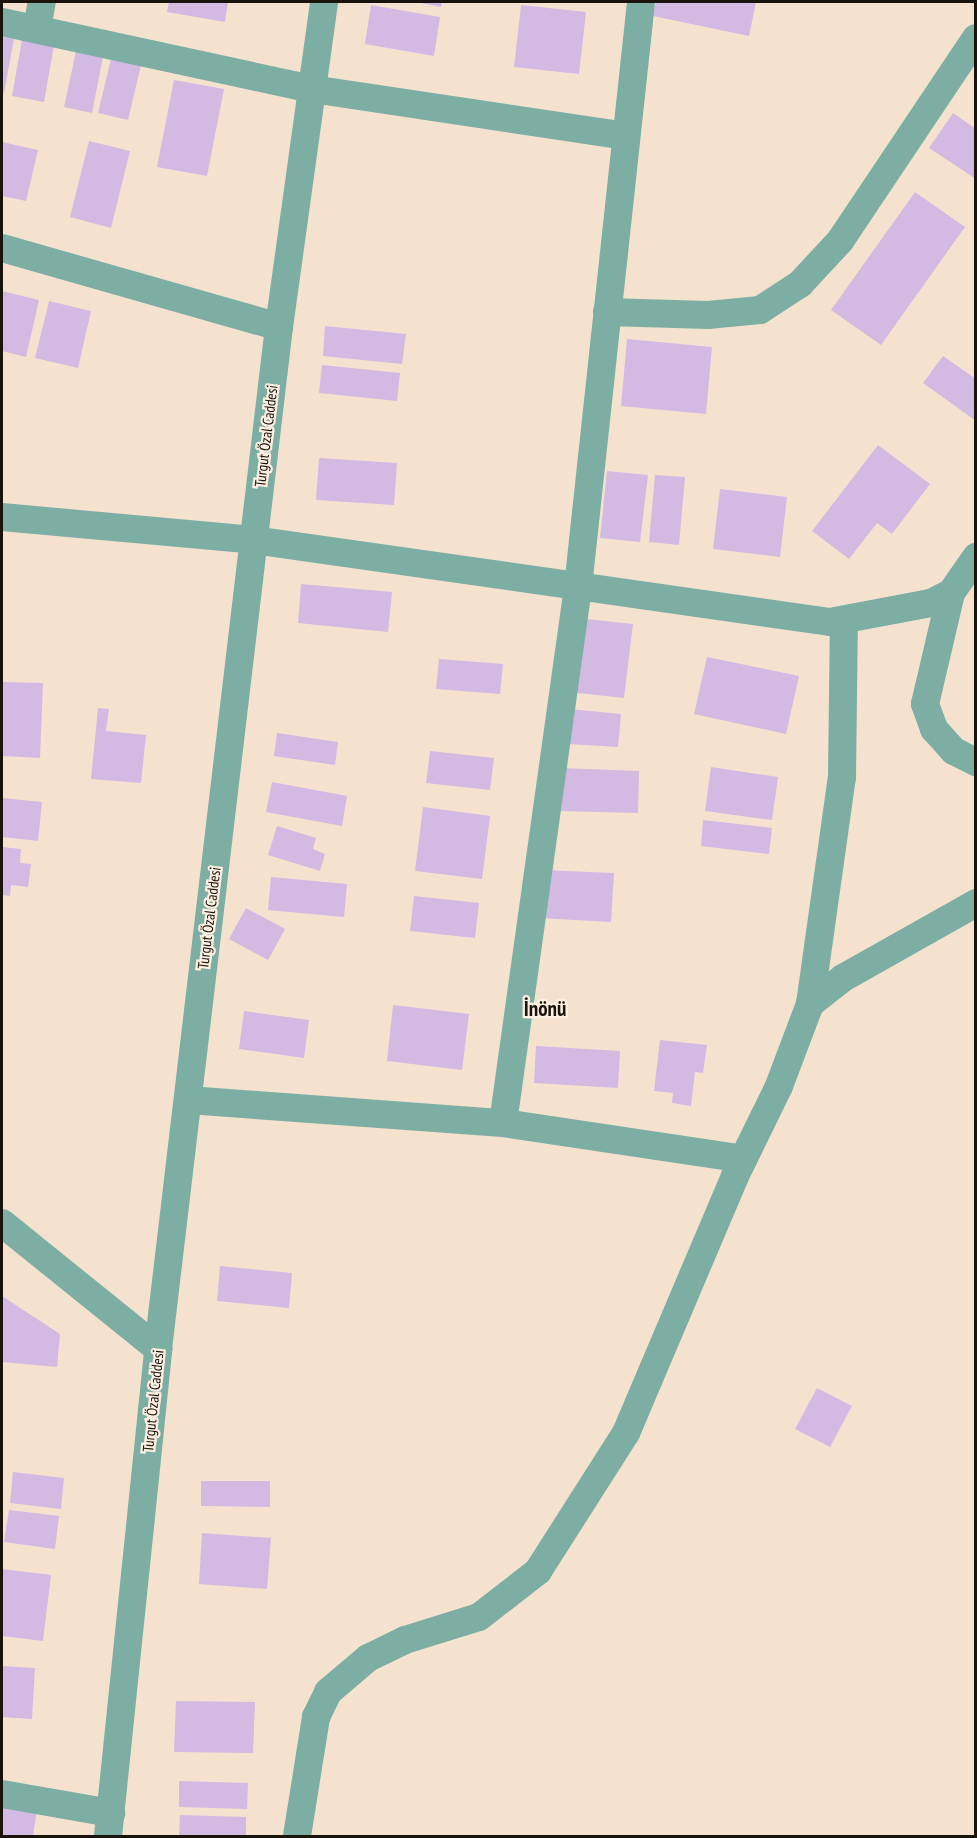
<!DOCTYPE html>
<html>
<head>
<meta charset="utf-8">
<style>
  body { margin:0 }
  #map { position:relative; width:977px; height:1838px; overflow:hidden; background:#f4e2cf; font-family:"PT Sans Narrow",sans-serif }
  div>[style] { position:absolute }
  .building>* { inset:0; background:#d3bae3 }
  .minor>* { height:28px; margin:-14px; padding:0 14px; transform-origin:14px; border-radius:14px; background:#7caea4 }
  span { translate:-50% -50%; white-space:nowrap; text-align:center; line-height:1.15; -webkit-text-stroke:4.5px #feefe0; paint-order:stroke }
  .street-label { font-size:15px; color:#19130c }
  .district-label { font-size:21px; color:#19130c; font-weight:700 }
  .frame { position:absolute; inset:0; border:3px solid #19130c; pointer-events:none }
</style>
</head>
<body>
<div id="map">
  <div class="building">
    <div style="clip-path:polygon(169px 2px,228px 2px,225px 22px,167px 12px)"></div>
    <div style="clip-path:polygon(415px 2px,442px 2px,441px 7px)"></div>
    <div style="clip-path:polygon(656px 2px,756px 2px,749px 36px,653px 16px)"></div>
    <div style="clip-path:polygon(371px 5px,440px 17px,434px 56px,365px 44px)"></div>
    <div style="clip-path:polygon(521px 5px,586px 12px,579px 74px,514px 67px)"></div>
    <div style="clip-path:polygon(2px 37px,14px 39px,4px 93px,2px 93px)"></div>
    <div style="clip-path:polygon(22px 40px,54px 45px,44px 102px,12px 96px)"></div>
    <div style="clip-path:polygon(76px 51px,103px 57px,92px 113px,64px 107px)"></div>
    <div style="clip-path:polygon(111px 59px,141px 65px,128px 120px,98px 113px)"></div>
    <div style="clip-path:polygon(174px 80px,224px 89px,207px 176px,157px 167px)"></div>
    <div style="clip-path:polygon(953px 113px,976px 129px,976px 179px,929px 148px)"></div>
    <div style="clip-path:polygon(89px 141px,130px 151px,111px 228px,70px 217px)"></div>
    <div style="clip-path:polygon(2px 142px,38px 150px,26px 201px,2px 196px)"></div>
    <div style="clip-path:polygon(915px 192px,965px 227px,881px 345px,831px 310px)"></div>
    <div style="clip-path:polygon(2px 291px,39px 300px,26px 357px,2px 351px)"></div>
    <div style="clip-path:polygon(49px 301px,91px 311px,78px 368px,35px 358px)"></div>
    <div style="clip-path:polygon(325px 326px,406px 334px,402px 364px,323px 356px)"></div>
    <div style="clip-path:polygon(627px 339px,712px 347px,706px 414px,621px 406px)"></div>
    <div style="clip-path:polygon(943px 356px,976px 379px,976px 421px,923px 383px)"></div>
    <div style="clip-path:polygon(322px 365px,400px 373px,397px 401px,319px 393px)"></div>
    <div style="clip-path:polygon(878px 445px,930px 484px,892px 534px,877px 523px,849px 559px,812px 531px)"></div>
    <div style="clip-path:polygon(319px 458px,397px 463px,394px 505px,316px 500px)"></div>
    <div style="clip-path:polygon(607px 471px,648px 475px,640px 542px,600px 538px)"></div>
    <div style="clip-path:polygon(655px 475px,685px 477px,679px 545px,649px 542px)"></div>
    <div style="clip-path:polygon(720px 489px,787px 497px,780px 557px,713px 549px)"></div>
    <div style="clip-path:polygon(301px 584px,392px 592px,388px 632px,298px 623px)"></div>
    <div style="clip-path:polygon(577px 618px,633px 624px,624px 698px,568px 692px)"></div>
    <div style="clip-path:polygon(707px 657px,799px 676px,786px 734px,694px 714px)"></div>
    <div style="clip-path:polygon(439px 659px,503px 664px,500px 694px,436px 689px)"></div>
    <div style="clip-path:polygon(2px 682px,43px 683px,40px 758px,2px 756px)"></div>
    <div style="clip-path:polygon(98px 708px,109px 709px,106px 731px,146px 735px,141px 783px,91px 779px)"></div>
    <div style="clip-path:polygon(570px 709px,621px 714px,618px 747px,567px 744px)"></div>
    <div style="clip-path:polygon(277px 733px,338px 742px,335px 765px,274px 756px)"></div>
    <div style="clip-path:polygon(430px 751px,494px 758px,490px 790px,426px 783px)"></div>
    <div style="clip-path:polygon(711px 767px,778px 777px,772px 820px,705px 811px)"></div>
    <div style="clip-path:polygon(561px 768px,639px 771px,638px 813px,560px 811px)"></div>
    <div style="clip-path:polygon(272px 782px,347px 796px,342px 826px,266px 812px)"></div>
    <div style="clip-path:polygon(2px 798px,42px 802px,38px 841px,2px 837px)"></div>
    <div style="clip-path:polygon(423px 807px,490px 816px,482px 879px,415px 871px)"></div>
    <div style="clip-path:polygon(703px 820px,772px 828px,769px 854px,701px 846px)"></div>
    <div style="clip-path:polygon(277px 826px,316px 838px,313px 849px,325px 854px,320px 871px,268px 855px)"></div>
    <div style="clip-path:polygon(2px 847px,21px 849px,20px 863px,31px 864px,28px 887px,11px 885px,10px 896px,2px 895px)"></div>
    <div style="clip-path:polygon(542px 870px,614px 873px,611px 922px,539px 918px)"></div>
    <div style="clip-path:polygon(271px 877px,347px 884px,344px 917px,268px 910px)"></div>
    <div style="clip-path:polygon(414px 896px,479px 903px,475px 938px,410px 931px)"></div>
    <div style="clip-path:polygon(246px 908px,285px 929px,268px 960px,229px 939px)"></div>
    <div style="clip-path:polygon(393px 1005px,469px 1014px,462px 1070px,387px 1061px)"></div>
    <div style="clip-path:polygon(244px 1011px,309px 1020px,304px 1058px,239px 1049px)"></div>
    <div style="clip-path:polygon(660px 1040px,707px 1045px,703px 1073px,695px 1072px,691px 1106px,672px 1103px,673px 1093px,654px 1091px)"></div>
    <div style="clip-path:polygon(536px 1046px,620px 1051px,618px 1088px,534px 1083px)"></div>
    <div style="clip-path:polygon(220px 1266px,292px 1273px,289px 1308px,217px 1301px)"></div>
    <div style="clip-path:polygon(2px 1296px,60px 1334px,57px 1367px,2px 1362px)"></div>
    <div style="clip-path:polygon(817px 1388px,852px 1406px,830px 1447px,795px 1429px)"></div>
    <div style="clip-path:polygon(13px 1472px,64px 1478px,61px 1509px,10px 1503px)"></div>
    <div style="clip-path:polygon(201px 1481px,270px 1481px,270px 1507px,201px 1506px)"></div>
    <div style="clip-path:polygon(9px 1510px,59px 1516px,55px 1549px,4px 1542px)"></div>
    <div style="clip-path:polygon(202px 1533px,271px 1538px,267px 1589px,199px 1584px)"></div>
    <div style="clip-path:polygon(2px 1569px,51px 1575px,43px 1641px,2px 1636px)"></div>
    <div style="clip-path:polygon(2px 1666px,35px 1668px,32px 1719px,2px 1717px)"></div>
    <div style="clip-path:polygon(176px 1701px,255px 1702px,253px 1753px,174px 1752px)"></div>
    <div style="clip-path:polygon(179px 1781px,248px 1783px,247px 1809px,179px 1807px)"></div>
    <div style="clip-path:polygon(2px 1804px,37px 1809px,33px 1836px,2px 1836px)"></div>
    <div style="clip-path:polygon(180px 1815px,246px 1817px,246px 1836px,179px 1836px)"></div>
  </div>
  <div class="minor">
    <div style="left:2px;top:22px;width:317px;rotate:12.2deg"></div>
    <div style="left:312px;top:89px;width:317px;rotate:8.5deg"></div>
    <div style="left:37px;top:29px;width:27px;rotate:-80deg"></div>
    <div style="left:2px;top:248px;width:288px;rotate:15.9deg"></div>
    <div style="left:607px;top:312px;width:101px;rotate:1.7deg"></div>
    <div style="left:708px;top:315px;width:52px;rotate:-5.5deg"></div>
    <div style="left:760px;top:310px;width:48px;rotate:-33deg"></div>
    <div style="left:800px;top:284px;width:59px;rotate:-47.1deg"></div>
    <div style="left:840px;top:241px;width:244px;rotate:-56.2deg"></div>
    <div style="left:2px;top:517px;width:253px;rotate:5.2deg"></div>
    <div style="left:254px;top:540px;width:582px;rotate:8.1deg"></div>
    <div style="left:830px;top:622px;width:103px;rotate:-10.7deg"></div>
    <div style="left:931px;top:603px;width:22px;rotate:-27deg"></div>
    <div style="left:951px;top:593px;width:44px;rotate:-55.2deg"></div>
    <div style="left:951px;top:593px;width:114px;rotate:103.2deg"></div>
    <div style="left:925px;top:704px;width:27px;rotate:70deg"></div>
    <div style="left:934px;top:729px;width:30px;rotate:48deg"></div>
    <div style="left:954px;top:751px;width:25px;rotate:27deg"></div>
    <div style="left:810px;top:1004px;width:42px;rotate:-38.2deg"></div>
    <div style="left:843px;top:978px;width:153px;rotate:-29.4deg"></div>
    <div style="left:188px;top:1100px;width:316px;rotate:4.2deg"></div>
    <div style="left:503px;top:1123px;width:541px;rotate:-82.03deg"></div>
    <div style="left:578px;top:587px;width:588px;rotate:-83.85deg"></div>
    <div style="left:503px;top:1123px;width:243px;rotate:8.5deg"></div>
    <div style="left:2px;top:1223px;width:201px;rotate:38.9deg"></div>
    <div style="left:2px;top:1794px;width:111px;rotate:9.9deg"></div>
    <div style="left:108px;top:1836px;width:490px;rotate:-84.1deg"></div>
    <div style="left:158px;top:1349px;width:1029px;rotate:-83.25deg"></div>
    <div style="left:279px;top:327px;width:328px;rotate:-82.1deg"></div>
    <div style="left:297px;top:1836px;width:121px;rotate:-80.9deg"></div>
    <div style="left:316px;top:1717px;width:28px;rotate:-64deg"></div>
    <div style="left:328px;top:1692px;width:52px;rotate:-40.4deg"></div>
    <div style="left:368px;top:1658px;width:41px;rotate:-25.9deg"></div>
    <div style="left:405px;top:1640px;width:77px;rotate:-17.3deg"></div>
    <div style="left:479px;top:1617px;width:75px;rotate:-37.9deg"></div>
    <div style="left:538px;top:1571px;width:164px;rotate:-57.5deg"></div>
    <div style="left:626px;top:1433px;width:279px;rotate:-67deg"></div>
    <div style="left:735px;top:1176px;width:100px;rotate:-63.9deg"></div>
    <div style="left:779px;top:1086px;width:88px;rotate:-69.3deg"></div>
    <div style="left:810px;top:1004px;width:229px;rotate:-82deg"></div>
    <div style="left:842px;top:777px;width:157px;rotate:-89.3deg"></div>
  </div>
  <div class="street-label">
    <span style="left:266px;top:436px;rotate:-83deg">Turgut Özal Caddesi</span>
    <span style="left:209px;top:918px;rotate:-83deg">Turgut Özal Caddesi</span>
    <span style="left:153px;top:1401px;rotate:-84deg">Turgut Özal Caddesi</span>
  </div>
  <div class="district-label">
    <span style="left:545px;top:1009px">İnönü</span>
  </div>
  <div class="frame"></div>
</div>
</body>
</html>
